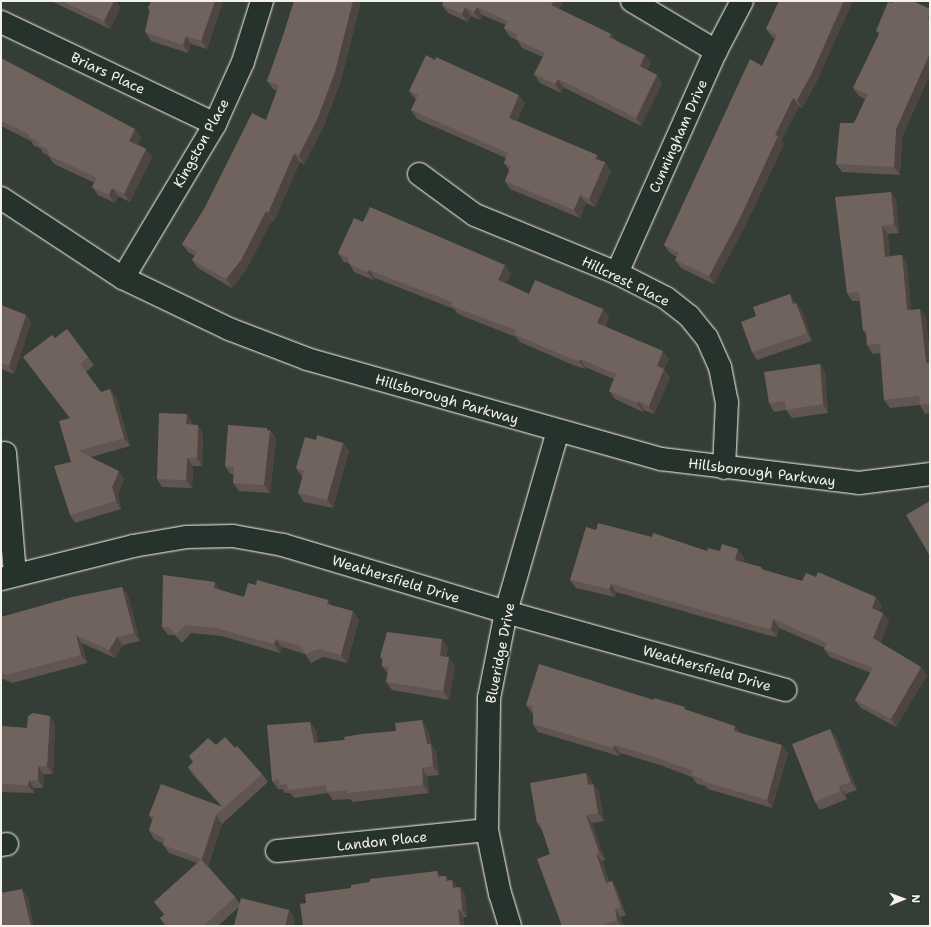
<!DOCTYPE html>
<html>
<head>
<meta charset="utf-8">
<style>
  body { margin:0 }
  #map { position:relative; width:931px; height:927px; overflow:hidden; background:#353d37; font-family:"Shantell Sans",sans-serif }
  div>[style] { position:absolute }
  .roads { filter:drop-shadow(0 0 1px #f4f1e8) drop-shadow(0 0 1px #f4f1e8) }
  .minor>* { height:22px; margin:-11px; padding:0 11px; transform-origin:11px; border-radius:11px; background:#26332d }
  .tertiary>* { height:22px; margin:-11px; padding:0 11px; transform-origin:11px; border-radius:11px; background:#26332d }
  .wall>* { inset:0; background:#605550 }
  .shaded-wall>* { inset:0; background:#4e4541 }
  .building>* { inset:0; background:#70635d }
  span { translate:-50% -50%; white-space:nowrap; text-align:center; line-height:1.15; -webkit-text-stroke:3px #26332d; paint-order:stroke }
  .street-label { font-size:14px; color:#f4f1e8 }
  .frame { position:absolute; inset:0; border:2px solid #f4f1e8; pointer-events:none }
  .north { position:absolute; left:883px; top:879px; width:40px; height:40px; -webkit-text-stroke:3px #26332d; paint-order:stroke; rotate:89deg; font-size:11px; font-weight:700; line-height:16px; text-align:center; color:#f4f1e8 }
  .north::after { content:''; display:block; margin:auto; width:14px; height:18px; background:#f4f1e8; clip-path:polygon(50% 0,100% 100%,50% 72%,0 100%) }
</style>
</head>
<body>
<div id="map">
  <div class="roads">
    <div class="minor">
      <div style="left:632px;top:1px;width:98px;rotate:30.8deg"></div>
      <div style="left:1px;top:22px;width:237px;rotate:25.5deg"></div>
      <div style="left:419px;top:174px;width:69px;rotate:36.2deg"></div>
      <div style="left:475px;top:215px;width:153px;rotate:22.2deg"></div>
      <div style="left:617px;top:273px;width:55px;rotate:27deg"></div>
      <div style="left:666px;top:298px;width:29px;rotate:38deg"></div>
      <div style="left:689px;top:316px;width:28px;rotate:51deg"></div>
      <div style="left:707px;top:338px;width:32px;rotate:66deg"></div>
      <div style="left:720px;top:367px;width:36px;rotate:79deg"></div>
      <div style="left:727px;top:402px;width:66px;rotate:92.6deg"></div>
      <div style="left:617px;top:273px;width:243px;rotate:-66deg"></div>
      <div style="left:716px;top:51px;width:56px;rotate:-62.5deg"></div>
      <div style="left:123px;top:278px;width:179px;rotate:-59.1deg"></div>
      <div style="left:215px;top:124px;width:68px;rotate:-65.7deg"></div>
      <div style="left:243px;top:62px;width:64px;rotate:-72.7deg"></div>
      <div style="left:5px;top:453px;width:122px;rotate:85.3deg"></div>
      <div style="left:1px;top:579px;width:136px;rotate:-14deg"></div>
      <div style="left:133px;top:546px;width:55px;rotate:-9.5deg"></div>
      <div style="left:187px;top:537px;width:46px;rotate:-1.2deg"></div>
      <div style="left:233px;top:536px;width:51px;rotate:10.2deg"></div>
      <div style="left:283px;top:545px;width:233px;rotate:16.7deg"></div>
      <div style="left:506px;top:612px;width:290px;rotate:15.6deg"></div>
      <div style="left:1px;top:845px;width:6px;rotate:-9deg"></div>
      <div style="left:277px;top:851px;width:211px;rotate:-5.7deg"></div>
      <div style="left:510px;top:926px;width:34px;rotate:-107deg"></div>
      <div style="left:500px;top:894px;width:65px;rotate:-101.5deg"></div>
      <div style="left:487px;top:830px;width:132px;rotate:-89.1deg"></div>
      <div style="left:489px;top:698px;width:88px;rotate:-78.8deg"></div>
      <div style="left:506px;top:612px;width:188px;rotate:-74deg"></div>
    </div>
    <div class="tertiary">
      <div style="left:1px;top:198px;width:146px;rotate:33.3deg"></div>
      <div style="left:123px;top:278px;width:118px;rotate:25.7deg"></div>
      <div style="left:229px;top:329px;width:84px;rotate:21deg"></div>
      <div style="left:307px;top:359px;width:368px;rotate:15.8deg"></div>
      <div style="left:661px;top:459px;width:199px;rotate:6.9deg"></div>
      <div style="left:859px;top:483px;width:72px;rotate:-7.2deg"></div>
    </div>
  </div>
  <div class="wall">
    <div style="clip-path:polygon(51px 1px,116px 1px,120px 8px,110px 29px)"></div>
    <div style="clip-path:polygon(223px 1px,207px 49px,191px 44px,188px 53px,151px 41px,145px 32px,150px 11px,148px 8px)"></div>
    <div style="clip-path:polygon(294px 1px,361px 1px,341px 80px,323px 128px,304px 164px,300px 162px,274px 221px,272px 220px,247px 268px,232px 288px,198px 268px,192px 260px,195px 256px,188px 252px,182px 244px,266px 120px,277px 91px,273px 89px,267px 81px,283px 36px)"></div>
    <div style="clip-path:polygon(444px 1px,563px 1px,559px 9px,611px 34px,616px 41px,651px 63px,647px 70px,662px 83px,641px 126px,563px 87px,561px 93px,540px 83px,534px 74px,543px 57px,522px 48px,517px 40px,510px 37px,504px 28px,506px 25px,482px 15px,480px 20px,471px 16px,468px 22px,448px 13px,442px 5px)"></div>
    <div style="clip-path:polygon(779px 1px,817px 81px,802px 108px,799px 106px,781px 141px,784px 144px,745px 226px,714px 284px,681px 268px,675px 260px,677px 257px,670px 253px,664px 245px,762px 66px,775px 39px,772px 37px,766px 29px)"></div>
    <div style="clip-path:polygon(892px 3px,930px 9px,930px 74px,902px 137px,900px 175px,842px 172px,836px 164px,865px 99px,859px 96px,853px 88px,879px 34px,876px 31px)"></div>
    <div style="clip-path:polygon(1px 58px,141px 137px,137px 144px,146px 149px,152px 157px,130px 202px,118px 196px,115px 203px,98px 195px,92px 187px,95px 183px,54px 164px,48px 155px,44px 154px,40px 148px,34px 146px,31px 141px,1px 126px)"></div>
    <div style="clip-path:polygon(409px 91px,525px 103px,517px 121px,597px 155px,600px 161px,605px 162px,611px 171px,595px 207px,586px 203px,580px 218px,510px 189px,505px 181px,509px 170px,504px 163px,506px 158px,417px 119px,411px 110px,416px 100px,415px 99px)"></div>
    <div style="clip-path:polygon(891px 192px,896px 200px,899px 233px,888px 234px,890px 256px,902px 255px,907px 264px,911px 310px,926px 317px,930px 358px,930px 413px,925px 414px,920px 405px,890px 408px,884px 400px,880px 353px,873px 354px,867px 345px,867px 336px,863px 330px,860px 301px,852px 301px,847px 293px)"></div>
    <div style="clip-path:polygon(363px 222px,511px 274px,506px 283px,529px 294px,603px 309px,609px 317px,605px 326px,669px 359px,664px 369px,670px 378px,654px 414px,644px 410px,643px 412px,615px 399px,609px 391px,614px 379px,585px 367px,585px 369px,573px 365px,520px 342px,516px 337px,465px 317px,457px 313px,454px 309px,375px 278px,373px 280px,354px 272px,349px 263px,344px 262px,338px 253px)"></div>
    <div style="clip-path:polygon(795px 302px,802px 311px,812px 341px,757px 360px,752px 352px)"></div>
    <div style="clip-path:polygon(1px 305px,26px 315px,31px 323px,14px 374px,1px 369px)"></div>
    <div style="clip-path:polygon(55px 338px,88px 357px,94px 365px,86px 372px,101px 392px,116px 397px,130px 446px,91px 457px,124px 479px,118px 495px,121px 509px,75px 523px,70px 515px,71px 462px,70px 418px,23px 357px)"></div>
    <div style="clip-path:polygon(820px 364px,825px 372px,828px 413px,792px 418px,786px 410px,774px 412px,769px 403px)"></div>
    <div style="clip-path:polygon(187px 414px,192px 422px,192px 425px,203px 433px,202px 466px,193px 466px,192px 488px,162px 487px,157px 479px)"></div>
    <div style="clip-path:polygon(269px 430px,270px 430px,276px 439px,270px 493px,239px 491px,233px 483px,234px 474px,230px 474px,225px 466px)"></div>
    <div style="clip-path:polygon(316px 440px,343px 443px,349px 451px,333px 508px,304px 502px,298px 493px,303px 477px,302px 477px,296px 468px)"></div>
    <div style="clip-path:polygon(596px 530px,707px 551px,744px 557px,743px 562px,761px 567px,763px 570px,882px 605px,879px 612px,889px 621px,880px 643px,921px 667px,927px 675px,896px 727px,861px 708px,855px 700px,871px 673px,830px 657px,824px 649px,825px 648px,779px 628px,777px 637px,767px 635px,616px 592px,615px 597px,576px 588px,570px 580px)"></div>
    <div style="clip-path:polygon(256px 585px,328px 600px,331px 606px,359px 620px,347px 663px,323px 657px,311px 663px,305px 654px,282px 647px,280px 653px,222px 636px,191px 633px,182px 643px,175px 635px,168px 635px,162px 627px,220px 590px,244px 597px)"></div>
    <div style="clip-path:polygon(122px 587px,128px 596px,140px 641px,123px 645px,115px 658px,82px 643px,87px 663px,12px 683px,3px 679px,1px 679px,1px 617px)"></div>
    <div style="clip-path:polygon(448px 647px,446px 657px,455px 666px,449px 700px,392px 690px,386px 682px,388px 674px,382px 666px,382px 660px,380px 657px)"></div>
    <div style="clip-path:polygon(654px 700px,687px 710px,788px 753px,772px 808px,708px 789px,706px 786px,697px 784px,692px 777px,660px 765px,620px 753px,619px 756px,538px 732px,533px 724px,533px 713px,532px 713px,526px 705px)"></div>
    <div style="clip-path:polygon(55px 724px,53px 774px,44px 774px,43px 788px,34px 788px,34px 793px,1px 792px,1px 726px,27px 728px)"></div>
    <div style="clip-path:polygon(427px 728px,431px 744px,436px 752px,439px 775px,427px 776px,429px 793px,353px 802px,350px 799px,333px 800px,328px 793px,294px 798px,290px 793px,285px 793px,282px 789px,278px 789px,272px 781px,316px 730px,318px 743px,345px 740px)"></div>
    <div style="clip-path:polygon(836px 737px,857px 790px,845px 794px,847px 799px,820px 810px,815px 802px)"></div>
    <div style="clip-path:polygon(216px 745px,235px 748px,262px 774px,268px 782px,222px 824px,208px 866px,235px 897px,240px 904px,289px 910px,295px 919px,293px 926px,234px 926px,239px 907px,218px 926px,165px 926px,160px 918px,164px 915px,154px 902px,197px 863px,169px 853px,163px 845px,164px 844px,154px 839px,149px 830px,152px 820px,149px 815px,221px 806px,193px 775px,188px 767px)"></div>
    <div style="clip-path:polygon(586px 773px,591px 781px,592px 784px,599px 792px,604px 821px,592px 823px,605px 860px,602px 861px,609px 882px,617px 889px,626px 915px,621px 917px,623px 926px,562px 926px,550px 854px,542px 830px,537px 823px)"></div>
    <div style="clip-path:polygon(437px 871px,440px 876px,446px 876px,449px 881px,457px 888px,460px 887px,465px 895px,467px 917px,464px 917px,306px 903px,351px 888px,370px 882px)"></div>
  </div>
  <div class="shaded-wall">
    <div style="clip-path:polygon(111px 1px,116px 1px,120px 8px,110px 29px,104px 21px)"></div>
    <div style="clip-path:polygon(215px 1px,223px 1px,207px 49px,201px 41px)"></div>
    <div style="clip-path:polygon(353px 1px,361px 1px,341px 80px,323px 128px,304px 164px,299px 155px)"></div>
    <div style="clip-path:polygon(554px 1px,563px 1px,557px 13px,551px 5px)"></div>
    <div style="clip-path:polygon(844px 1px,853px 1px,817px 81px,802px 108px,797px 100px)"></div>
    <div style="clip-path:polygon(465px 7px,471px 16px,468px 22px,462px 14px)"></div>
    <div style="clip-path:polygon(477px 7px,482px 15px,480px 20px,474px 12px)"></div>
    <div style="clip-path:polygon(930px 13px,930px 22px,928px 18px)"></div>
    <div style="clip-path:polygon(611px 34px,616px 42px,609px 37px)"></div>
    <div style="clip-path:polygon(186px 36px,191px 44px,188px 53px,183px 45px)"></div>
    <div style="clip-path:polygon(930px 53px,930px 74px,902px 137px,900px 175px,894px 167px,896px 129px)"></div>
    <div style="clip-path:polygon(645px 55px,651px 63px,645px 74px,640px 66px)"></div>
    <div style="clip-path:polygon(657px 75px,662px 83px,641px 126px,636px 118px)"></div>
    <div style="clip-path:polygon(558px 79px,563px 87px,561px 93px,555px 84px)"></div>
    <div style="clip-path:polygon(519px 95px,525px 103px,515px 126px,509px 118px)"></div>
    <div style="clip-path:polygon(793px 98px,799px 106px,781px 141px,784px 144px,745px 226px,714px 284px,709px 276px,775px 135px)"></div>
    <div style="clip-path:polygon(135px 129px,141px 137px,135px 149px,129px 141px)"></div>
    <div style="clip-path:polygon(146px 149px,152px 157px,130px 202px,124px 194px)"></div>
    <div style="clip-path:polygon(294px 153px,300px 162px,274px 221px,268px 213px)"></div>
    <div style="clip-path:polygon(597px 155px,602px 164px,595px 159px)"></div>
    <div style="clip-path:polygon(605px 162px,611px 171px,595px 207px,589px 199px)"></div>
    <div style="clip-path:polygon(112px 188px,118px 196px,115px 203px,109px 195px)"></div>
    <div style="clip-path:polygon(891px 192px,896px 200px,899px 233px,894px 224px)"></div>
    <div style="clip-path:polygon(580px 195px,586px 203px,580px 218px,574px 210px)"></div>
    <div style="clip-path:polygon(266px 211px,272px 220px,247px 268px,232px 288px,226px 279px)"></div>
    <div style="clip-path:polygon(882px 226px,888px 234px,891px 265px,885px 257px)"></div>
    <div style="clip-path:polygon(902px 255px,907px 264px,912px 318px,907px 310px)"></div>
    <div style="clip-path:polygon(505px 265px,511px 274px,504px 288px,498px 280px)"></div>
    <div style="clip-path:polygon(369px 270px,375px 278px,373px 280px,367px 272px)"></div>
    <div style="clip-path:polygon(790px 294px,795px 302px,799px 312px,793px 304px)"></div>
    <div style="clip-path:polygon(796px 303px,802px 311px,812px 341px,807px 333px)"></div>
    <div style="clip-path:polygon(603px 309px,609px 317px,603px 331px,597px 323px)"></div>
    <div style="clip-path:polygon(920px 309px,926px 317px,930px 358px,930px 369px,926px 363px)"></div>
    <div style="clip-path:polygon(26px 315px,31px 323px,14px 374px,9px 366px)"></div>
    <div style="clip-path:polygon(663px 351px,669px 359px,664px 369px,670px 378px,654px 414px,649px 406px,657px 366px)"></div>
    <div style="clip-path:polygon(580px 359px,585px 367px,585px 369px,579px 361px)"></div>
    <div style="clip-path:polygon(820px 364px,825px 372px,828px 413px,823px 404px)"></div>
    <div style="clip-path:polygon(110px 389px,116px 397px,130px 446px,124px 438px)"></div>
    <div style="clip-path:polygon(638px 401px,644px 410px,643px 412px,637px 403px)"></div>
    <div style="clip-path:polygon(187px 414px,192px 422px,192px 433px,186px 424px)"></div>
    <div style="clip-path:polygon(198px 425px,203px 433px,202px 466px,197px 458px)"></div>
    <div style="clip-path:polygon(267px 428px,276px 439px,270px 493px,264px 485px)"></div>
    <div style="clip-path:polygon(343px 443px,349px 451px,333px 508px,327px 500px)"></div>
    <div style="clip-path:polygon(187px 458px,193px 466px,192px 488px,186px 480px)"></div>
    <div style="clip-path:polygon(119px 471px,124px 479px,118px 495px,121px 509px,116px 501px,112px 487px)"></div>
    <div style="clip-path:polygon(738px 549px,744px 557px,741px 568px,735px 560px)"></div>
    <div style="clip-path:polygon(215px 582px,220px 590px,214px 588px)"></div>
    <div style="clip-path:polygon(611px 584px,616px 592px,615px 597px,609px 589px)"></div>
    <div style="clip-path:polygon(122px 587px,128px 596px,140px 641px,134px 633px)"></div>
    <div style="clip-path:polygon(876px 597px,882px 605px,877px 617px,872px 608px)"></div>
    <div style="clip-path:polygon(328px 600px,333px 608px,327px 604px)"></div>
    <div style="clip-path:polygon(353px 611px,359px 620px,347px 663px,341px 655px)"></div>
    <div style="clip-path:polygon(883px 613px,889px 621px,879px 647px,873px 638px)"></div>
    <div style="clip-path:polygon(773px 619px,779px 628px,777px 637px,771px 629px)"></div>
    <div style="clip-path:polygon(76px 635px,82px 643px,87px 663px,81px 655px)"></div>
    <div style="clip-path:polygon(117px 637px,123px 645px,115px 658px,109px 650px)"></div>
    <div style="clip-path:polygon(276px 639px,282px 647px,280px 653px,274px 644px)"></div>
    <div style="clip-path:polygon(442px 639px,448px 647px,445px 664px,440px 656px)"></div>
    <div style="clip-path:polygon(449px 657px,455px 666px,449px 700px,443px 691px)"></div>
    <div style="clip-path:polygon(921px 667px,927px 675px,896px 727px,891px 719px)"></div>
    <div style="clip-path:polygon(50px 716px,55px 724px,53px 774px,47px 766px)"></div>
    <div style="clip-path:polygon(422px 720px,427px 728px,431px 746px,431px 744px,436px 752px,439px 775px,433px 766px,427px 744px)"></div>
    <div style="clip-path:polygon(310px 722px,316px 730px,320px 751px,314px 743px)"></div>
    <div style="clip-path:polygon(735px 726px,741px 734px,734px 731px)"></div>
    <div style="clip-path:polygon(830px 729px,836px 737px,857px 790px,851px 782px)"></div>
    <div style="clip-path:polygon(614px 745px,620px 753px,619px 756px,613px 748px)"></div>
    <div style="clip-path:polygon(782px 745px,788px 753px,772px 808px,767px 800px)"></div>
    <div style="clip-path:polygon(38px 766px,44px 774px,43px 788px,38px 780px)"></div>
    <div style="clip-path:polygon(422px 768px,427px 776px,429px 793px,423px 785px)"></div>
    <div style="clip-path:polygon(586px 773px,591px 781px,593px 793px,588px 785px)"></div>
    <div style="clip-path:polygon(29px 780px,34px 788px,34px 793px,28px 785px)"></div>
    <div style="clip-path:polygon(593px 784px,599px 792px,604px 821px,598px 813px)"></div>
    <div style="clip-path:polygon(839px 786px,845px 794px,847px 799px,841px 791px)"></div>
    <div style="clip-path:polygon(216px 815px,222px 824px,207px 867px,202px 859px)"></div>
    <div style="clip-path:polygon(586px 815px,592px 823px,605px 860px,599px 852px)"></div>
    <div style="clip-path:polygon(596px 853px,602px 861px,611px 891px,606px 883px)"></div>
    <div style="clip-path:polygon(437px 871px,443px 880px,438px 877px)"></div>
    <div style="clip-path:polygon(446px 876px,452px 884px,446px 881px)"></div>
    <div style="clip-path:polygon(452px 880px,458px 888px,453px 888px)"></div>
    <div style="clip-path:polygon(612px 881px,617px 889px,626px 915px,621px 907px)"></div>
    <div style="clip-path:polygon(460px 887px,465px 895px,467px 917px,462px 909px)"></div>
    <div style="clip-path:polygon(22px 889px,28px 897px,34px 926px,31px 926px)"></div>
    <div style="clip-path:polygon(458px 909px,464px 917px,464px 926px,460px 926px)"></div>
    <div style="clip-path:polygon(615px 909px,621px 917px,623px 926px,622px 926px,617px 920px)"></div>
    <div style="clip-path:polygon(289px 910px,295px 919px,293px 926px,285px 926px)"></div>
  </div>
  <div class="building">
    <div style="clip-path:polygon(62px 1px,114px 1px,104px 21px)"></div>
    <div style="clip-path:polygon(151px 1px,215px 1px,201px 41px,186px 36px,183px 45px,145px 32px,150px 9px,148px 8px)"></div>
    <div style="clip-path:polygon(294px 1px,353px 1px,335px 72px,317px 120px,299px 155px,294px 153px,268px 213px,266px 211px,241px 260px,226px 279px,192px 260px,197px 252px,182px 244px,204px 209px,252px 113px,266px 120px,279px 85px,267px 81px,283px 36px)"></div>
    <div style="clip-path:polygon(444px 1px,554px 1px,551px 5px,611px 34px,609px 37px,645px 55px,640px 66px,657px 75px,636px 118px,558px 79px,555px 84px,534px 74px,545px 53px,516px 39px,518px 35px,504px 28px,508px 21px,477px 7px,474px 12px,465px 7px,462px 14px,442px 5px)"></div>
    <div style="clip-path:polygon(779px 1px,844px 1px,812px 73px,797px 100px,793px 98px,775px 135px,778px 136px,740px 218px,709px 276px,675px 260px,679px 253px,664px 245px,750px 59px,762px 66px,777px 35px,766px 29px)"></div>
    <div style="clip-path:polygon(893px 1px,913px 1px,930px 9px,930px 13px,928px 18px,930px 20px,930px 53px,896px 129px,894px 167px,836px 164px,840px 123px,854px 123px,868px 94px,853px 88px,880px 32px,876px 31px,888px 2px,892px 3px)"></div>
    <div style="clip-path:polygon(426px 55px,435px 60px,436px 57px,519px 95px,509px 118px,597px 155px,595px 159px,605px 162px,589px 199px,580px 195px,574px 210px,505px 181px,511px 166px,504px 163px,508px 153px,411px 110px,418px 95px,409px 91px)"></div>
    <div style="clip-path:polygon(1px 58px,135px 129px,129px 141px,146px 149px,124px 194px,112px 188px,109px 195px,92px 187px,97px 178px,48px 155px,49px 150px,38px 145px,39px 142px,29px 137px,30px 135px,1px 121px)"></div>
    <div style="clip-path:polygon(891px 192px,894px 224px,882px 226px,885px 257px,902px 255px,907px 310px,920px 309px,926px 363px,930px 363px,930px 404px,920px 405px,919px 396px,884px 400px,880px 344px,867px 345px,866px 330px,863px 330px,859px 292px,847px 293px,835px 197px)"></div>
    <div style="clip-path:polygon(370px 207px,505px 265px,498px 280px,529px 294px,535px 280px,603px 309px,597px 323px,663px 351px,657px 366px,664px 369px,649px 406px,638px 401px,637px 403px,609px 391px,616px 374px,580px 359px,579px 361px,567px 357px,514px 334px,516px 330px,459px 309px,451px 305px,452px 302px,369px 270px,367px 272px,349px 264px,348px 258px,338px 253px,354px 218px,363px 222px)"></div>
    <div style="clip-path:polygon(790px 294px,793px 304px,796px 303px,807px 333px,752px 352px,741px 322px,756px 316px,753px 307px)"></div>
    <div style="clip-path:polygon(1px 305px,26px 315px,9px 366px,1px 363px)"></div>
    <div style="clip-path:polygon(67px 329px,88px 357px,80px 364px,101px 392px,110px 389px,124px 438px,78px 451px,119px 471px,112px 487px,116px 501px,70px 515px,54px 466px,71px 462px,59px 421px,70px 418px,23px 357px,52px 335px,55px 338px)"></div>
    <div style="clip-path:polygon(820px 364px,823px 404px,786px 410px,785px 401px,769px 403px,764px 372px)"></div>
    <div style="clip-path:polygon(159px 413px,187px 414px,186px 424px,198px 425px,197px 458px,187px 458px,186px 480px,157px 479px)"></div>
    <div style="clip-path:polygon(228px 425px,267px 428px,267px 431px,270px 430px,264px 485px,233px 483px,234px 467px,225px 466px)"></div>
    <div style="clip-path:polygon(317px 435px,343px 443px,327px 500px,298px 493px,304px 471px,296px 468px,305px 437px,316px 440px)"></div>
    <div style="clip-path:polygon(930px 501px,930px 556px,906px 515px)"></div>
    <div style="clip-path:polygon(598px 523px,652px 537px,653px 533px,707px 551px,708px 548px,720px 551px,722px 544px,738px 549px,735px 560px,761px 567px,761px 569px,802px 581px,806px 573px,816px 577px,818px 572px,876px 597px,872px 608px,883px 613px,873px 638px,921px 667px,891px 719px,855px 700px,873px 668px,824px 649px,827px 643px,773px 619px,771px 629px,761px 627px,611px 584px,609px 589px,570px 580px,586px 527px,596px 530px)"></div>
    <div style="clip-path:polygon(163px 575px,215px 582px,214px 588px,244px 597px,248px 583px,256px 585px,257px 580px,328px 600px,327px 604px,353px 611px,341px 655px,318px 649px,305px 654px,301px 646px,276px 639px,274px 644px,216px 628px,186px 625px,176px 634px,169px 627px,162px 627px)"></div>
    <div style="clip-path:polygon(122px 587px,134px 633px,117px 637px,109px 650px,76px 635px,81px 655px,6px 675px,1px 672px,1px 617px,72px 597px)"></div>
    <div style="clip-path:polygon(387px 632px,442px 639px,440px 656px,449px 657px,443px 691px,386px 682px,389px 667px,382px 666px,383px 658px,380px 657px)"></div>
    <div style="clip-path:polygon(539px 664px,654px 700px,654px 698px,685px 707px,684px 709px,735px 726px,734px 731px,782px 745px,767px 800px,702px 781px,703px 779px,691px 775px,693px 771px,655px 757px,614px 745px,613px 748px,533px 724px,533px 706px,526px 705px)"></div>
    <div style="clip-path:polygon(33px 713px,50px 716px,47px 766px,38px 766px,38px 780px,29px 780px,28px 785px,1px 784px,1px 726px,27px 728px,28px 716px)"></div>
    <div style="clip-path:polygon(422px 720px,427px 744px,431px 744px,433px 766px,422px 768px,423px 785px,347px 793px,347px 790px,327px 792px,326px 785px,288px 790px,287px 784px,279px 785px,279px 780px,272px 781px,267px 725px,310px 722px,314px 743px,345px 740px,344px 737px,361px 734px,396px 731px,395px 723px)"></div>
    <div style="clip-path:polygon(830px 729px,851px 782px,839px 786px,841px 791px,815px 802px,792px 744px)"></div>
    <div style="clip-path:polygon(225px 737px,235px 748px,237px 746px,262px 774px,216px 815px,202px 859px,163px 845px,165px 839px,149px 830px,154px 817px,149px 815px,161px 784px,223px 807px,188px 767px,193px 762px,189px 756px,208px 738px,216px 745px)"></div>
    <div style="clip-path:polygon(586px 773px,588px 785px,593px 784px,597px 808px,598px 813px,586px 815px,599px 852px,596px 853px,606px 883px,612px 881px,621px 907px,615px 909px,617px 920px,600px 926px,562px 926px,537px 859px,550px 854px,540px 823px,537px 823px,530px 783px)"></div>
    <div style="clip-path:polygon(201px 860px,235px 897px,203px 926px,168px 926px,160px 918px,165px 914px,154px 902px)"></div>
    <div style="clip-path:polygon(437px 871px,438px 877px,446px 876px,446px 881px,452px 880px,453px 888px,460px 887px,462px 909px,458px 909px,460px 926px,303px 926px,300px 904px,306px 903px,305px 894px,351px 888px,351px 885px,370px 882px,370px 879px)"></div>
    <div style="clip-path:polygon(22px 889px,31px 926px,1px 926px,1px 897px,2px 897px,1px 893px)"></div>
    <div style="clip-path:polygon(241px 898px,289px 910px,285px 926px,234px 926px)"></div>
  </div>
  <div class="street-label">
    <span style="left:108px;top:73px;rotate:25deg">Briars Place</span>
    <span style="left:678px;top:136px;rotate:-66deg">Cunningham Drive</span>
    <span style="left:201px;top:143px;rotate:-61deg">Kingston Place</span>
    <span style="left:626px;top:281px;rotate:26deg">Hillcrest Place</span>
    <span style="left:447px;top:399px;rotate:16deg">Hillsborough Parkway</span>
    <span style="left:762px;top:472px;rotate:7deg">Hillsborough Parkway</span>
    <span style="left:396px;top:579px;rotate:17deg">Weathersfield Drive</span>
    <span style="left:500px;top:653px;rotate:-79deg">Blueridge Drive</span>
    <span style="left:707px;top:668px;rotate:16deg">Weathersfield Drive</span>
    <span style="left:382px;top:841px;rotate:-6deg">Landon Place</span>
  </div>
  <div class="frame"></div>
  <div class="north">N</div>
</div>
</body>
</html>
